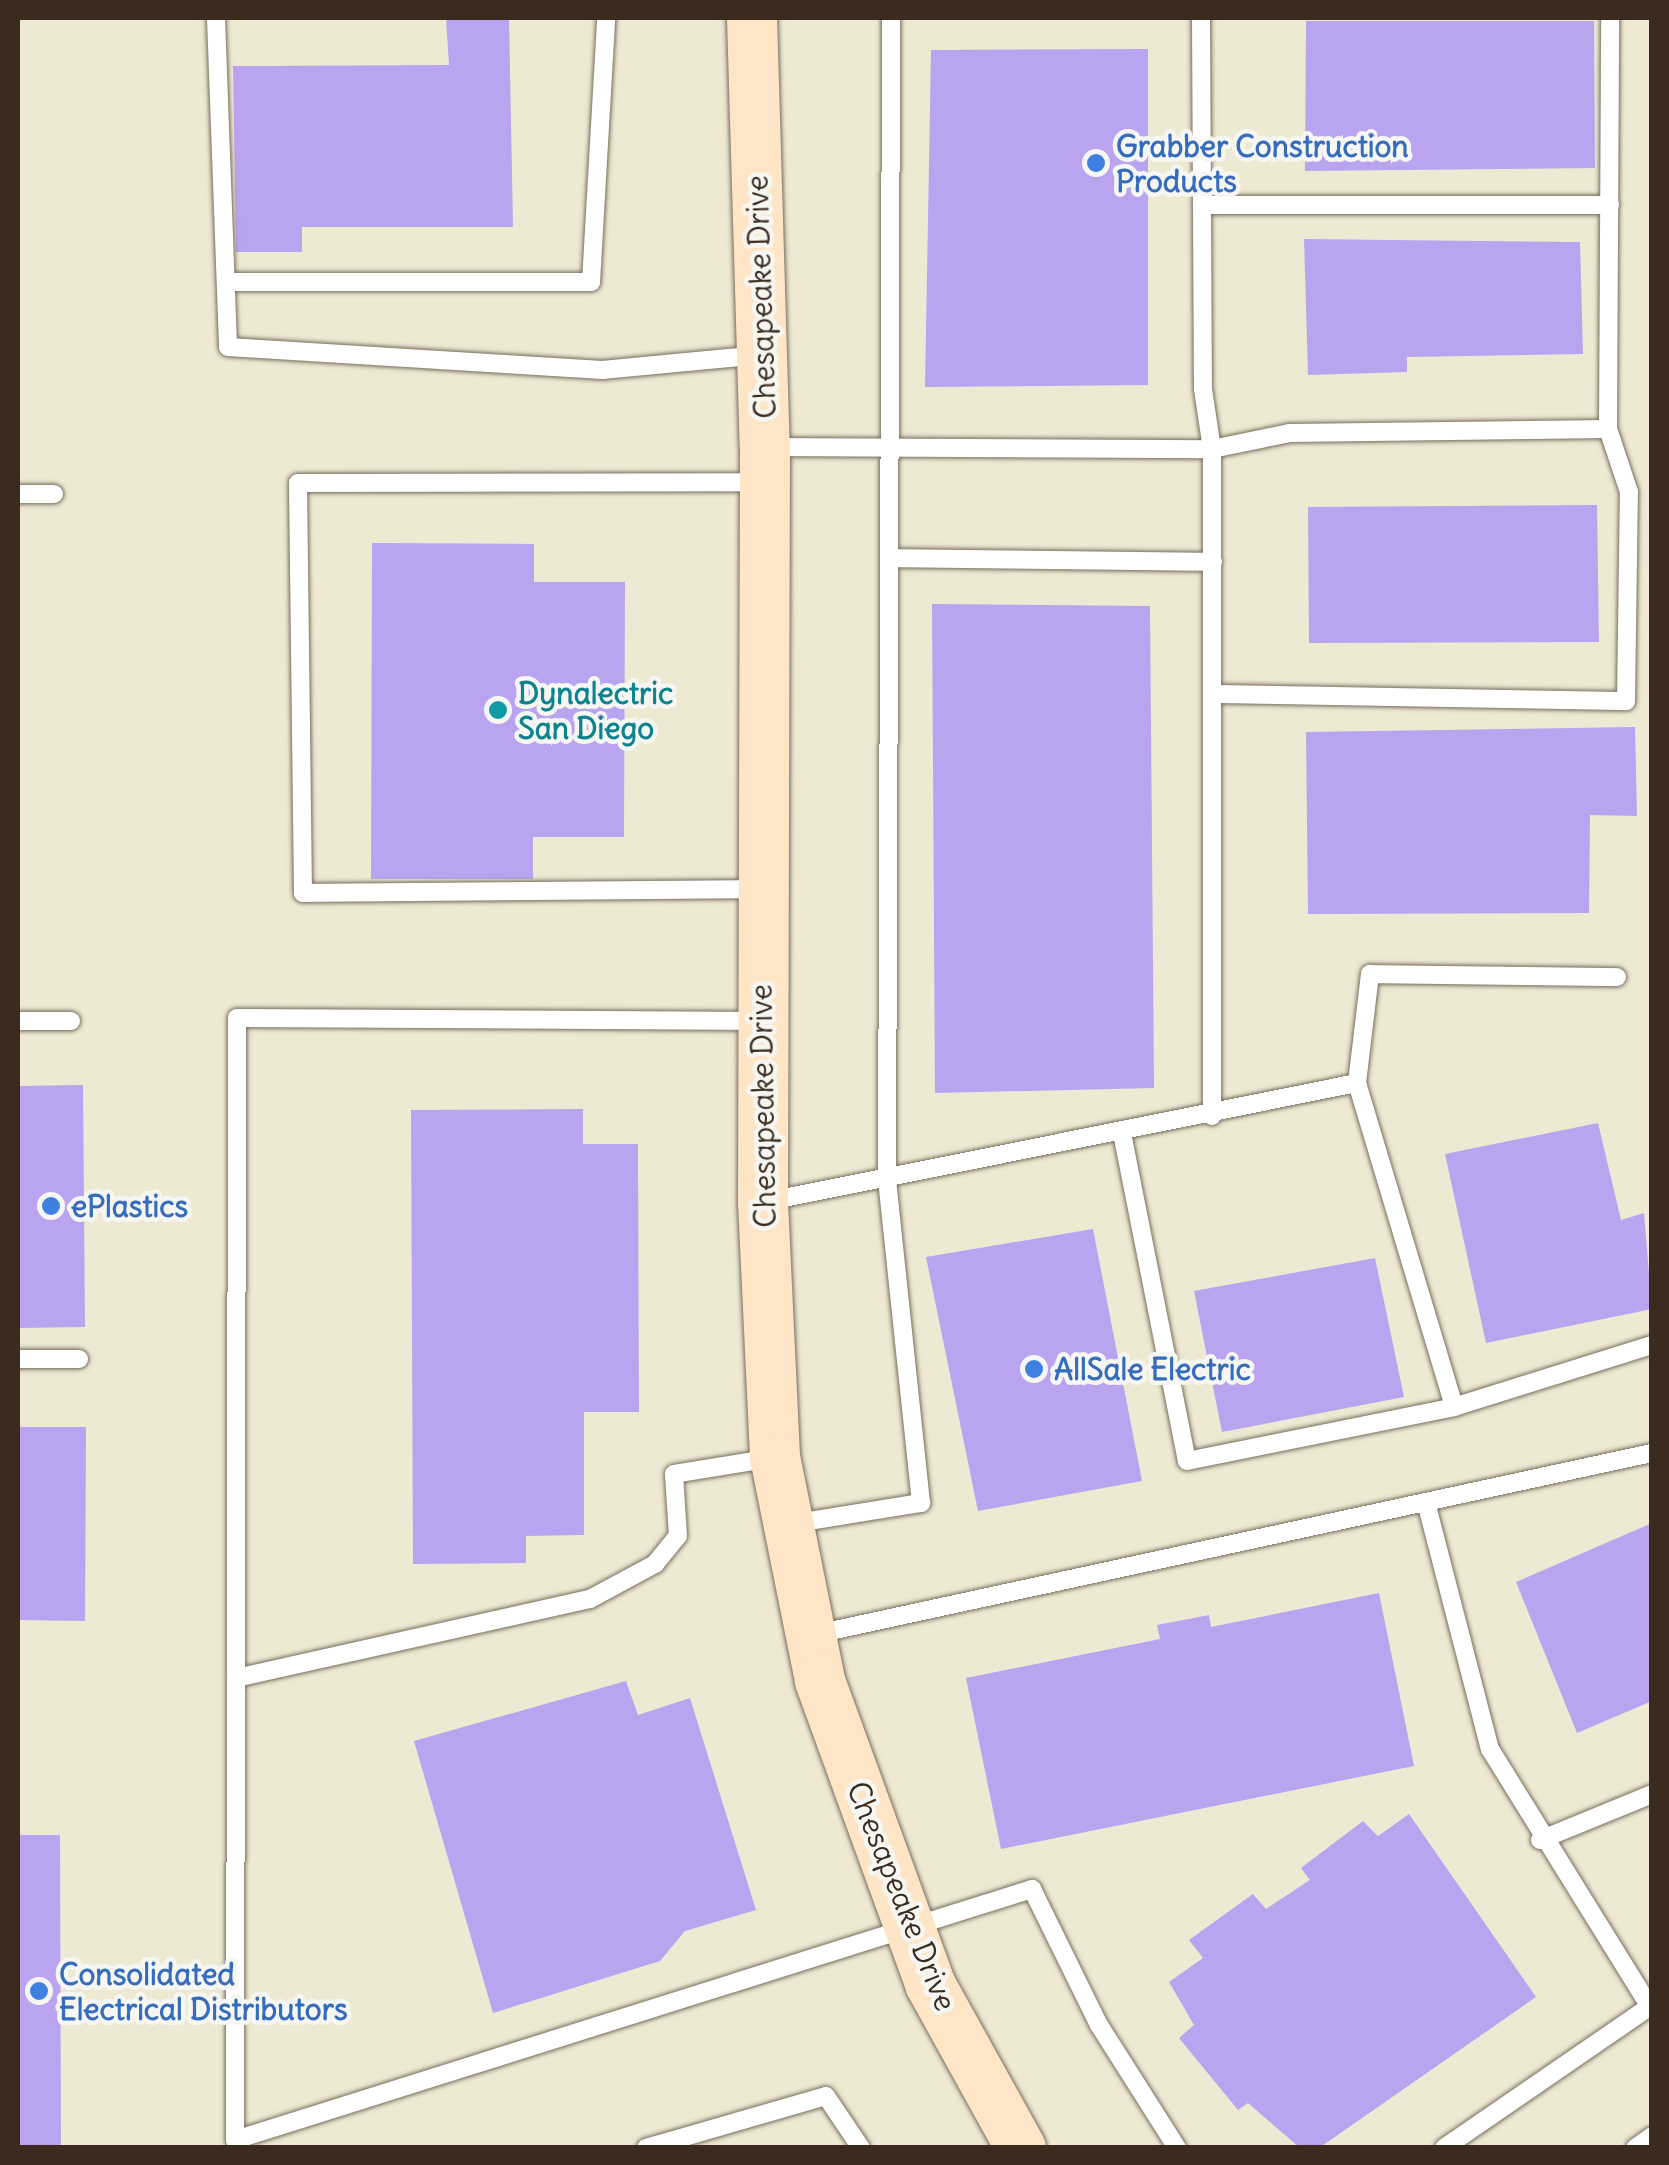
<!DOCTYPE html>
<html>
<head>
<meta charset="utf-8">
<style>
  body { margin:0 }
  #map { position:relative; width:1669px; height:2165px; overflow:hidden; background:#ede9d3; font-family:Delius,sans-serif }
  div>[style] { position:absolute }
  .building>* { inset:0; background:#bba4ef }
  .roads { filter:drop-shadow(0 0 2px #796d5d) drop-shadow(0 0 2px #796d5d) }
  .lane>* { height:18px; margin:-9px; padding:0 9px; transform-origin:9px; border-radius:9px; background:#fff }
  .secondary>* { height:50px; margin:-25px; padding:0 25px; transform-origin:25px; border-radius:25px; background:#fee5c5 }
  .dots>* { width:28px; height:28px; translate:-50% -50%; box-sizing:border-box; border:5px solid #f6f6f2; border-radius:50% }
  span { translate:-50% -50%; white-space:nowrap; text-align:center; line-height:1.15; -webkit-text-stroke:9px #f6f6f2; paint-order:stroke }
  .shop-label { font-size:30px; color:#366cbe; font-weight:700 }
  .left { translate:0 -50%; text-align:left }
  .street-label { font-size:30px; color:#3b2a1e }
  .culture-label { font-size:30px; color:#0d838f; font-weight:700 }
  .frame { position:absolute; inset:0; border:20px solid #3b2a1e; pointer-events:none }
</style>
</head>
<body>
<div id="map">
  <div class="building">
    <div style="clip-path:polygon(446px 18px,509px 18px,513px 227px,302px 227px,302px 252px,236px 252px,233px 66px,449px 65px)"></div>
    <div style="clip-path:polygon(1306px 21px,1594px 21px,1595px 168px,1305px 171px)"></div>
    <div style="clip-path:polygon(1148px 49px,1148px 385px,925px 387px,931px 50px)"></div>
    <div style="clip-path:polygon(1304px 239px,1580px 242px,1583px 354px,1407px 357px,1407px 372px,1308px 375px)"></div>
    <div style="clip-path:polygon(1597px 505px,1599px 642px,1309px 643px,1308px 507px)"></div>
    <div style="clip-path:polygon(372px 543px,534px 544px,534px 582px,625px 582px,624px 837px,533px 837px,533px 879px,371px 879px)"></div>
    <div style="clip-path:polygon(932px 604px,1150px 606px,1154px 1088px,935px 1093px)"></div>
    <div style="clip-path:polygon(1635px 727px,1637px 816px,1590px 815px,1589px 913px,1308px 914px,1306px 732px)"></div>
    <div style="clip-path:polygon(83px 1085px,85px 1327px,18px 1328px,18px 1086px)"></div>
    <div style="clip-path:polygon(583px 1109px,583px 1144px,638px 1144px,639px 1412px,584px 1412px,584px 1535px,526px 1536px,526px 1563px,413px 1564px,411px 1110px)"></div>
    <div style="clip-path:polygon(1598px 1123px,1621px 1220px,1644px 1213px,1652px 1309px,1486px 1343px,1445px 1154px)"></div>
    <div style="clip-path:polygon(1093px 1229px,1142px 1481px,978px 1511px,926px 1257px)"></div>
    <div style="clip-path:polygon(1375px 1258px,1404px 1397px,1222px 1432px,1194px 1291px)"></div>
    <div style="clip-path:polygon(18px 1427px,86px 1427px,85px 1621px,18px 1620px)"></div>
    <div style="clip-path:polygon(1652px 1523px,1652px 1701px,1577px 1733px,1516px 1582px)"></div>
    <div style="clip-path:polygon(1379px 1593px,1414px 1766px,1001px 1849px,966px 1678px,1160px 1639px,1157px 1625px,1209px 1615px,1211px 1627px)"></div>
    <div style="clip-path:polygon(626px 1681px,638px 1715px,690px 1698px,756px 1910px,685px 1931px,660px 1961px,493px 2013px,414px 1741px)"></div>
    <div style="clip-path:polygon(1409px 1814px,1536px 1997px,1319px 2148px,1300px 2148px,1248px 2103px,1238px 2110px,1179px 2038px,1194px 2025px,1169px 1982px,1203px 1958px,1189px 1940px,1253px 1894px,1266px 1909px,1310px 1880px,1301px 1868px,1363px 1821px,1378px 1836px)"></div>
    <div style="clip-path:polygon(18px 1835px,60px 1835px,61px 2148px,18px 2148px)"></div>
  </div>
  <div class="roads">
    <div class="lane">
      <div style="left:216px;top:18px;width:329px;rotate:87.9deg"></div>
      <div style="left:228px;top:347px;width:375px;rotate:3.5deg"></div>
      <div style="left:602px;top:370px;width:161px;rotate:-5.4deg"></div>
      <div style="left:1201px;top:18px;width:371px;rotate:89.7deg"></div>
      <div style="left:1203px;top:389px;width:61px;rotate:81.5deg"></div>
      <div style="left:1212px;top:449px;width:667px;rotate:90deg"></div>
      <div style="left:1202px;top:205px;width:408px"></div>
      <div style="left:226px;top:282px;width:365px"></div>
      <div style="left:591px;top:282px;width:264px;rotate:-86.7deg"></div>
      <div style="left:766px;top:447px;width:446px;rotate:0.3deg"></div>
      <div style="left:1212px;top:449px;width:80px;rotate:-11.6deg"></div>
      <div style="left:1290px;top:433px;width:318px;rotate:-0.7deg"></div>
      <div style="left:18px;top:494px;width:36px"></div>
      <div style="left:889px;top:558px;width:324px;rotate:0.7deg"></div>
      <div style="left:1214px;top:694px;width:412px;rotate:1deg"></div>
      <div style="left:1626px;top:701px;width:209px;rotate:-89.2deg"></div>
      <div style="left:1629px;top:492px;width:66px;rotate:-108.4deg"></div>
      <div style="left:1608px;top:429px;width:411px;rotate:-89.7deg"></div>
      <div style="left:760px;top:889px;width:457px;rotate:179.5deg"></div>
      <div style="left:303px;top:893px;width:410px;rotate:-90.7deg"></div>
      <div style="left:298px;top:483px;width:463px;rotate:-0.1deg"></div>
      <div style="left:18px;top:1021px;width:53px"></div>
      <div style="left:761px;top:1021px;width:524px;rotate:-179.67deg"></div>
      <div style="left:237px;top:1018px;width:1122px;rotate:90.1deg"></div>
      <div style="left:235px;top:2140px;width:836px;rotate:-17.48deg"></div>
      <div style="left:1032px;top:1889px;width:152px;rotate:63.8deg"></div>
      <div style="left:1099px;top:2025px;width:146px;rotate:57.6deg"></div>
      <div style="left:1357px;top:1083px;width:338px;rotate:73.3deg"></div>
      <div style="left:1454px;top:1407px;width:207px;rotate:-17.4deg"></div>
      <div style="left:1122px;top:1133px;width:334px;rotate:78.8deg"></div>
      <div style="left:1187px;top:1461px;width:272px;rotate:-11.4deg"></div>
      <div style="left:769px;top:1201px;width:600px;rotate:-11.35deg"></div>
      <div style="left:1357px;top:1083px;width:110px;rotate:-83.2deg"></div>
      <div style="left:1370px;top:974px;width:247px;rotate:0.7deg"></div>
      <div style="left:18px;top:1359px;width:61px"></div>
      <div style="left:1427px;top:1506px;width:251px;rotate:75.5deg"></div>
      <div style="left:1490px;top:1749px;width:304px;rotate:58.2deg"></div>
      <div style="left:791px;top:1524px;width:132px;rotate:-9.2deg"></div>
      <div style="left:921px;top:1503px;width:326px;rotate:-96deg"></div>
      <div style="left:887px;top:1179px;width:1161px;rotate:-89.8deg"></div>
      <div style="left:812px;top:1635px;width:859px;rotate:-12.23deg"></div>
      <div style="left:236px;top:1678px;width:363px;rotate:-12.6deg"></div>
      <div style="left:590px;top:1599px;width:74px;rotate:-28.3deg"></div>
      <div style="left:655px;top:1564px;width:36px;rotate:-51deg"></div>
      <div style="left:678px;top:1536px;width:62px;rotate:-93.7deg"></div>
      <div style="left:674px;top:1474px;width:99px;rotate:-9.3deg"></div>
      <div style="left:1540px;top:1840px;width:121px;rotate:-22.3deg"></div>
      <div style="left:646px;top:2148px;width:187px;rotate:-16.1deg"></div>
      <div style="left:826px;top:2096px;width:63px;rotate:56.1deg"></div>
      <div style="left:1444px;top:2148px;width:252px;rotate:-34.5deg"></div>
      <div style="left:1635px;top:2148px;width:21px;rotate:-35deg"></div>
    </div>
    <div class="secondary">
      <div style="left:752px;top:18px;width:428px;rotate:88.3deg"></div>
      <div style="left:765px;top:446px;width:756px;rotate:90.15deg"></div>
      <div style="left:763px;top:1202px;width:255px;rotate:87.3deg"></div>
      <div style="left:775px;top:1457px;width:228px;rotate:78.6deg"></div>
      <div style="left:820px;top:1681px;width:322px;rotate:70deg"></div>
      <div style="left:930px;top:1984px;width:188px;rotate:61deg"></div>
    </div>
  </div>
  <div class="dots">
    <div style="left:1096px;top:163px;background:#3f7fe0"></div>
    <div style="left:498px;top:710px;background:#0f9aa8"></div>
    <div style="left:51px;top:1206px;background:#3f7fe0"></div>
    <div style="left:1034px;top:1369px;background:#3f7fe0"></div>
    <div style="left:39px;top:1991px;background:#3f7fe0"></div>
  </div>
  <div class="shop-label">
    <span class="left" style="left:1116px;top:163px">Grabber Construction<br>Products</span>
    <span class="left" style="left:71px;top:1206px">ePlastics</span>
    <span class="left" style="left:1054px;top:1369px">AllSale Electric</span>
    <span class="left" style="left:59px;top:1991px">Consolidated<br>Electrical Distributors</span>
  </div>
  <div class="street-label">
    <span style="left:761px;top:297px;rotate:-92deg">Chesapeake Drive</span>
    <span style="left:763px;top:1106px;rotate:-91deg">Chesapeake Drive</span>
    <span style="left:902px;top:1896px;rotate:68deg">Chesapeake Drive</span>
  </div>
  <div class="culture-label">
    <span class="left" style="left:518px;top:710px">Dynalectric<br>San Diego</span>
  </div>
  <div class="frame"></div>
</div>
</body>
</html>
